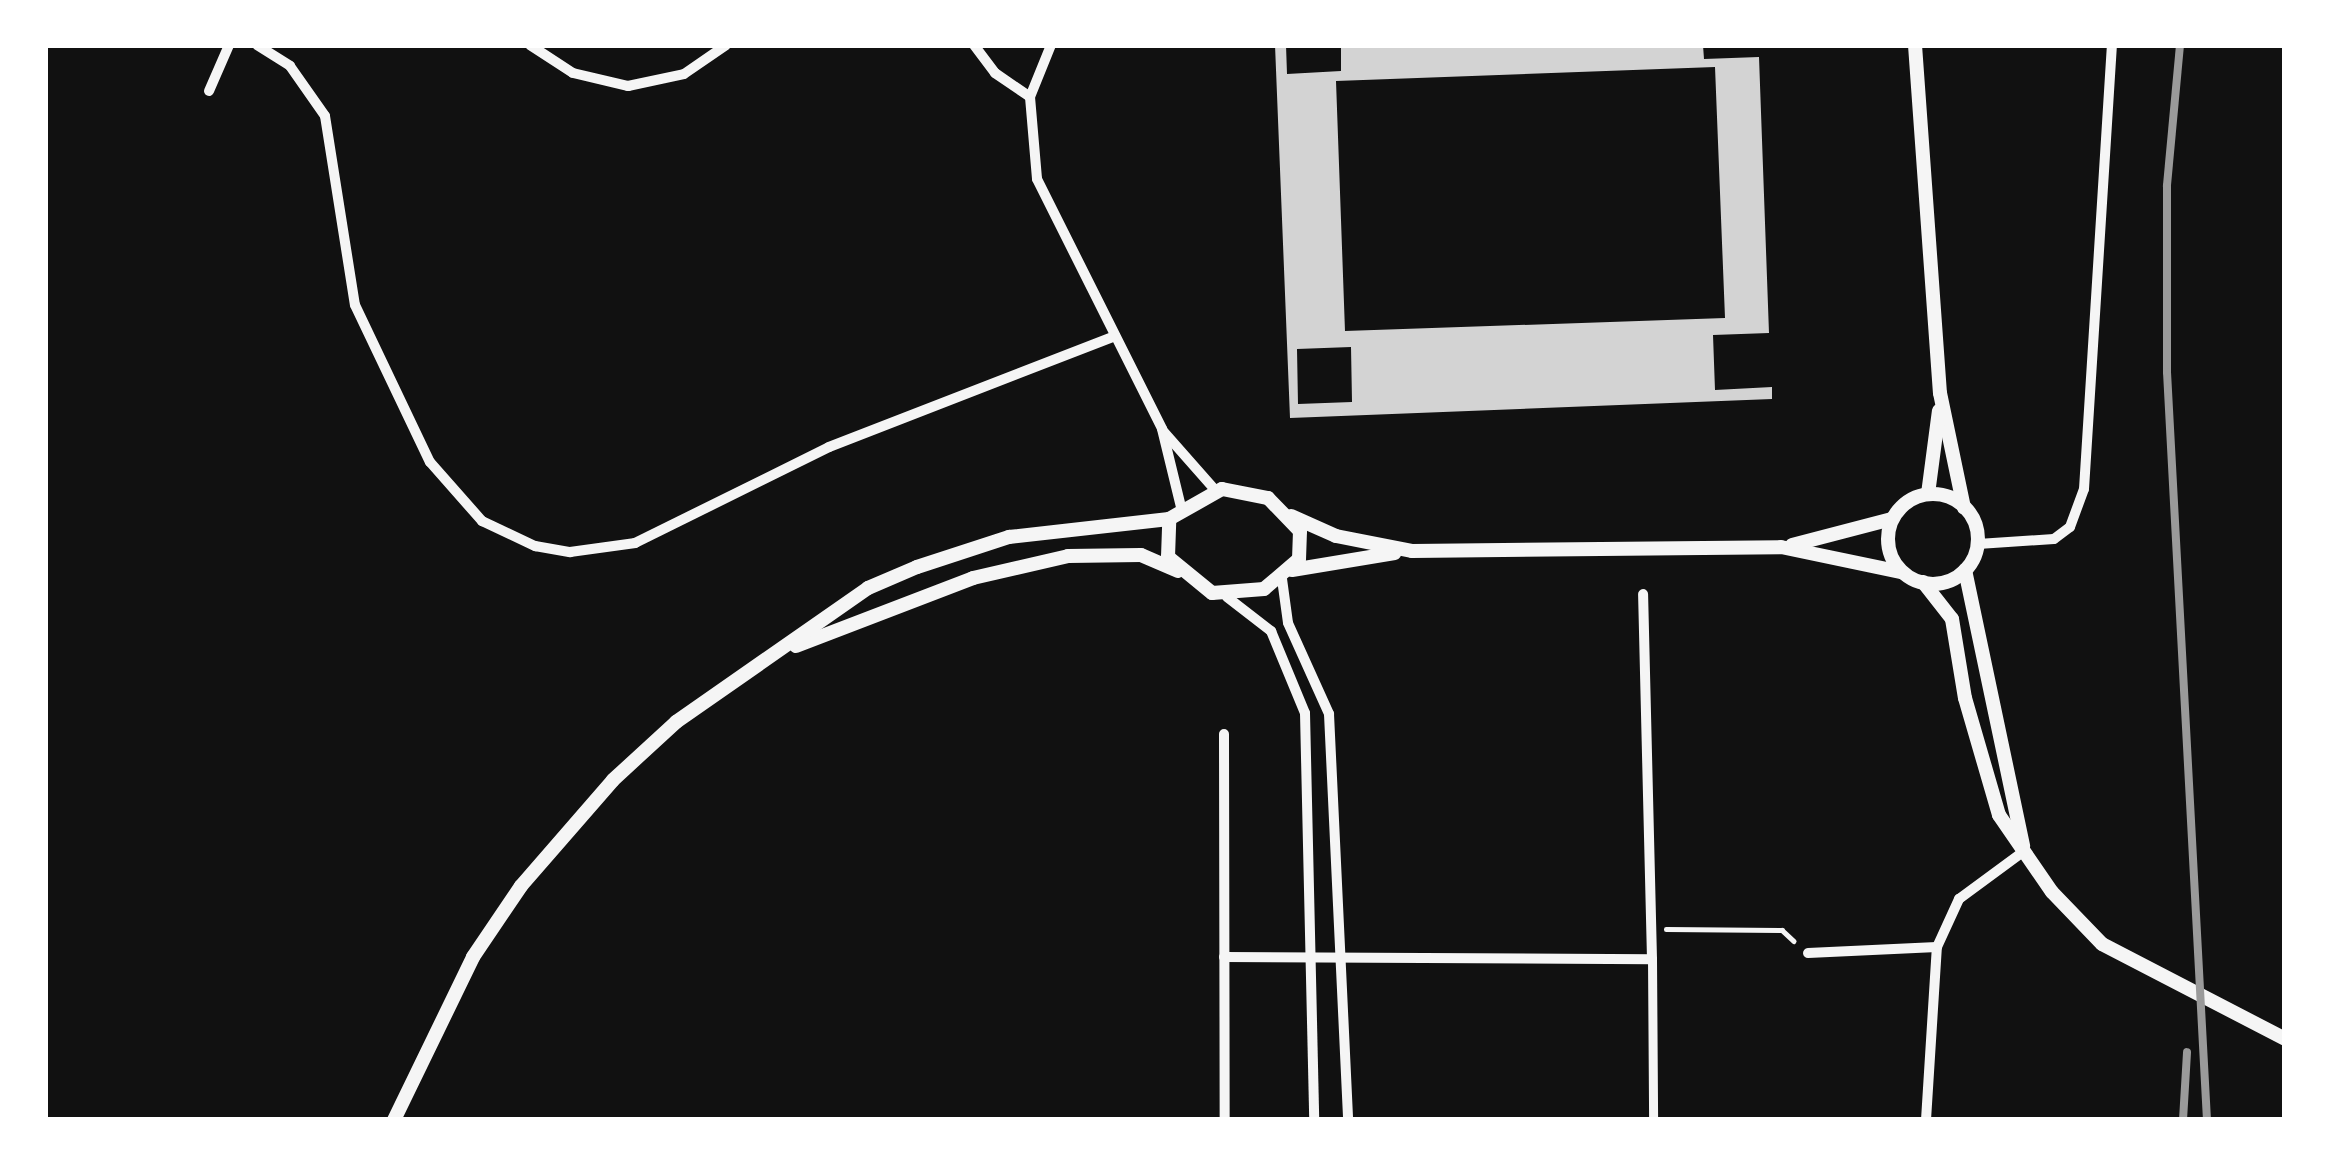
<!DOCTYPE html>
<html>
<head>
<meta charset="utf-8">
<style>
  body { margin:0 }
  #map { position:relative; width:2330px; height:1165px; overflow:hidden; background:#111; font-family:Jost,sans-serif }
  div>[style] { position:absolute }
  .building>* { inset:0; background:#d3d3d3 }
  .path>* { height:4.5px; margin:-2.25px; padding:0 2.25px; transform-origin:2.25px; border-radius:2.25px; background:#f5f5f5 }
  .pedestrian>* { height:9px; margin:-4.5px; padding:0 4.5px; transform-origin:4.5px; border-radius:4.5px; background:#f5f5f5 }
  .minor>* { height:10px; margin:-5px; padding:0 5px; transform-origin:5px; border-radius:5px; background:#f5f5f5 }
  .tertiary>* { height:14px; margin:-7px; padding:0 7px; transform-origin:7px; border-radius:7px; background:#f5f5f5 }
  .tertiary>.ring { margin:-7px; padding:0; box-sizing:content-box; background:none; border:14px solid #f5f5f5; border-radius:50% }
  .rail>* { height:8px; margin:-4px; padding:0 4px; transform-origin:4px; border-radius:4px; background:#9a9a9a }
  span { translate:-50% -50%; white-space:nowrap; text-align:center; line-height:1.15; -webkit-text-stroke:9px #fff; paint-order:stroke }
  .frame { position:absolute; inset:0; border:48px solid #fff; pointer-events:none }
</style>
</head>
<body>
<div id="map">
  <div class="building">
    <div style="clip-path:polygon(evenodd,1275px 45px,1286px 45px,1287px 74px,1341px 71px,1341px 45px,1703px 45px,1704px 59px,1759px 57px,1769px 333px,1713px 335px,1715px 390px,1772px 387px,1772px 399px,1290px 418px,1275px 45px,1715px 67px,1725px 318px,1345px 331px,1336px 81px,1715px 67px,1275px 45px,1351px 347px,1352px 402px,1298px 404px,1297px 349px,1351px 347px)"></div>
  </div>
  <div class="path">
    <div style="left:1666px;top:929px;width:116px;rotate:0.5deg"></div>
    <div style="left:1782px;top:930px;width:16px;rotate:43deg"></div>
  </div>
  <div class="pedestrian">
    <div style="left:1652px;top:959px;width:161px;rotate:89.6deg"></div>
  </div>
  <div class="minor">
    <div style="left:257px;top:45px;width:39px;rotate:32deg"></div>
    <div style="left:290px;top:66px;width:61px;rotate:55deg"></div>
    <div style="left:325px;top:116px;width:191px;rotate:81deg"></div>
    <div style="left:355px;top:305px;width:174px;rotate:64.5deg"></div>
    <div style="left:430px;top:462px;width:79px;rotate:48.6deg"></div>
    <div style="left:482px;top:521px;width:59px;rotate:25.3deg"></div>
    <div style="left:535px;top:546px;width:36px;rotate:10deg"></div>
    <div style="left:570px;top:552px;width:66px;rotate:-7.9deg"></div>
    <div style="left:635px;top:543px;width:216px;rotate:-26.3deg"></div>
    <div style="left:829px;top:447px;width:307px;rotate:-21.2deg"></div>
    <div style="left:530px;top:45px;width:51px;rotate:33.1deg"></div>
    <div style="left:573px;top:73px;width:57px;rotate:13.3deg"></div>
    <div style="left:628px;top:86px;width:57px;rotate:-12.1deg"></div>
    <div style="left:684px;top:74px;width:51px;rotate:-34.6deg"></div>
    <div style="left:974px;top:45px;width:35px;rotate:53deg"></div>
    <div style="left:995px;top:73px;width:42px;rotate:34.4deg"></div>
    <div style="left:1051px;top:45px;width:56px;rotate:112deg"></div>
    <div style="left:1030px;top:97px;width:82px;rotate:85.1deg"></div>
    <div style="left:1037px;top:179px;width:280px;rotate:63.4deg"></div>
    <div style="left:1162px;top:429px;width:80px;rotate:76.3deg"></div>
    <div style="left:209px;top:91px;width:50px;rotate:-66.5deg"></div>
    <div style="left:1164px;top:432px;width:79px;rotate:48.6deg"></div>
    <div style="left:1978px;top:544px;width:76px;rotate:-3.8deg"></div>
    <div style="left:2054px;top:539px;width:20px;rotate:-37deg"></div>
    <div style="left:2070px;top:527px;width:40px;rotate:-69.8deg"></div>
    <div style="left:2084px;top:489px;width:445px;rotate:-86.4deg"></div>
    <div style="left:1282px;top:579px;width:44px;rotate:82.2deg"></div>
    <div style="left:1288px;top:623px;width:100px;rotate:65.7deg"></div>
    <div style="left:1329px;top:714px;width:406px;rotate:87.3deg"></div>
    <div style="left:1227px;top:597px;width:56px;rotate:37.7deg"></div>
    <div style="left:1271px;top:631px;width:89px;rotate:67.5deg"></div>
    <div style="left:1305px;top:713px;width:407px;rotate:88.7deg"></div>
    <div style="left:1224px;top:734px;width:386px;rotate:89.9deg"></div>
    <div style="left:1808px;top:953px;width:129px;rotate:-2.7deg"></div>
    <div style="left:1224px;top:957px;width:428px;rotate:0.3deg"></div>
    <div style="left:1652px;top:959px;width:365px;rotate:-91.4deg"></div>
    <div style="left:1926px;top:1120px;width:173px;rotate:-86.4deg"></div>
    <div style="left:1937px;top:947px;width:53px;rotate:-65.4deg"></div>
    <div style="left:1959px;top:899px;width:81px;rotate:-36.4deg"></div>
  </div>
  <div class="tertiary">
    <div style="left:1915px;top:45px;width:349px;rotate:85.9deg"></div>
    <div style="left:1940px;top:393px;width:117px;rotate:78.2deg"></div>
    <div style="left:1222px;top:489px;width:47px;rotate:11.1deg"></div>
    <div style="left:1268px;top:498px;width:46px;rotate:45.9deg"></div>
    <div style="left:1300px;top:531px;width:28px;rotate:92deg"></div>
    <div style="left:1299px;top:559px;width:46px;rotate:139.4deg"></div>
    <div style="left:1264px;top:589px;width:52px;rotate:175.6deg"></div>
    <div style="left:1212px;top:593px;width:57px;rotate:-140.7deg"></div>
    <div style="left:1168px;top:557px;width:38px;rotate:-88deg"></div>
    <div style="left:1169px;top:519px;width:61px;rotate:-29.5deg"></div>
    <div style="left:1928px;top:494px;width:84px;rotate:-82.5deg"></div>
    <div class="ring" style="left:1888px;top:494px;width:76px;height:76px"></div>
    <div style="left:1291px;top:516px;width:49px;rotate:24deg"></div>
    <div style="left:1336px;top:536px;width:77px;rotate:11.2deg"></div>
    <div style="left:1412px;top:551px;width:369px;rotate:-0.6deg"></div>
    <div style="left:1781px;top:547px;width:123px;rotate:11.8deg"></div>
    <div style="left:1792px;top:545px;width:103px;rotate:-14.6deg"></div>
    <div style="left:1292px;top:570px;width:104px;rotate:-9.4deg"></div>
    <div style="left:1965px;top:570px;width:282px;rotate:78.1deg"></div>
    <div style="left:1923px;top:582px;width:47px;rotate:51.9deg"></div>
    <div style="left:1952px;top:619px;width:80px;rotate:80.7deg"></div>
    <div style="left:1965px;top:698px;width:122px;rotate:73.8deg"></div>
    <div style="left:1999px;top:815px;width:93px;rotate:55.5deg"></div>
    <div style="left:2052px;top:892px;width:72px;rotate:46.1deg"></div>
    <div style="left:2102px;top:944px;width:206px;rotate:27.4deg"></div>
    <div style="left:796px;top:646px;width:190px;rotate:-21deg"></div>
    <div style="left:973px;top:578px;width:98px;rotate:-13deg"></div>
    <div style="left:1068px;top:556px;width:73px;rotate:-0.8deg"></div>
    <div style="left:1141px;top:555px;width:40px;rotate:23.4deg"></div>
    <div style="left:394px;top:1120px;width:181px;rotate:-64.1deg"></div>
    <div style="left:473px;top:957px;width:86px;rotate:-55.9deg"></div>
    <div style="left:521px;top:886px;width:140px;rotate:-49deg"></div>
    <div style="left:613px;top:780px;width:86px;rotate:-42.6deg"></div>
    <div style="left:676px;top:722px;width:234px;rotate:-34.9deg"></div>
    <div style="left:868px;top:588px;width:53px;rotate:-23.2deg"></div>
    <div style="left:917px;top:567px;width:97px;rotate:-18.1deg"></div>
    <div style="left:1009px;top:537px;width:161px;rotate:-6.4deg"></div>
  </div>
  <div class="rail">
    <div style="left:2180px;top:45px;width:142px;rotate:95.3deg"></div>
    <div style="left:2167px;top:186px;width:186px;rotate:90deg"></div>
    <div style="left:2167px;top:372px;width:749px;rotate:86.94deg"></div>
    <div style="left:2183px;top:1120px;width:68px;rotate:-86.6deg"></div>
  </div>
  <div class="frame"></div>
</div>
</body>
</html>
